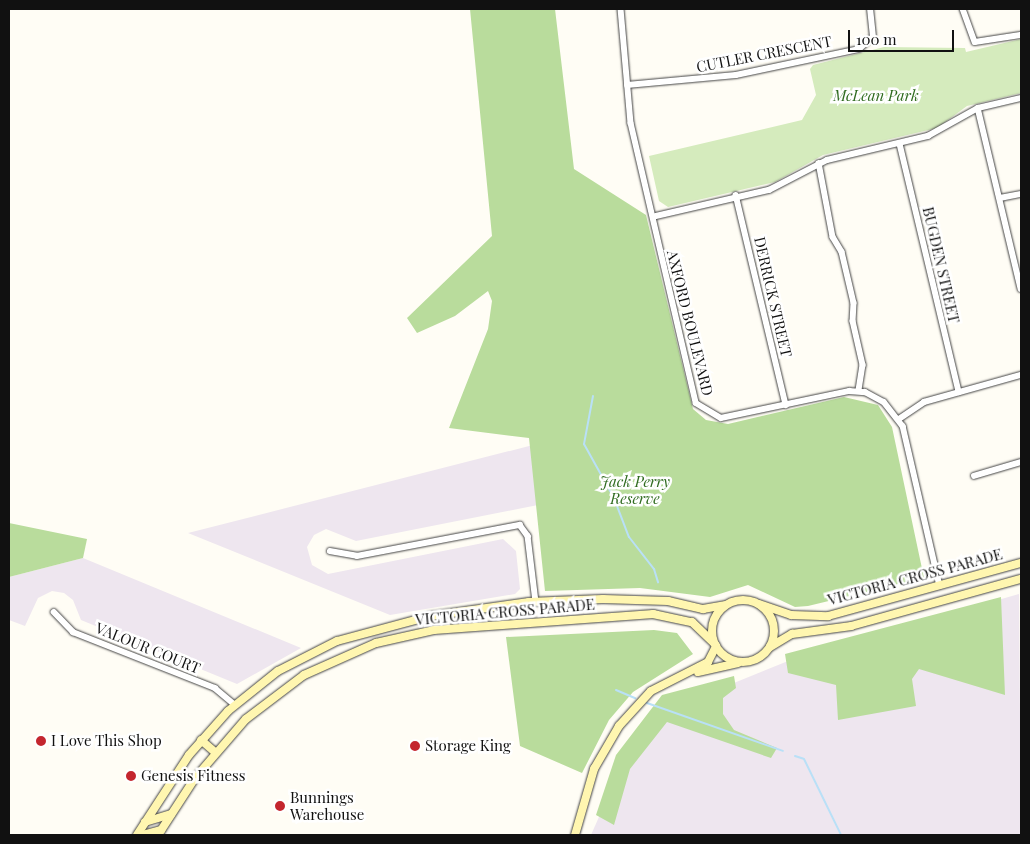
<!DOCTYPE html>
<html>
<head>
<meta charset="utf-8">
<style>
  body { margin:0 }
  #map { position:relative; width:1030px; height:844px; overflow:hidden; background:#fffdf5; font-family:"Playfair Display",serif }
  div>[style] { position:absolute }
  .industrial>* { inset:0; background:#eee6ef }
  .green>* { inset:0; background:#d5ebbd }
  .forest>* { inset:0; background:#b9dc9c }
  .stream>* { height:2px; margin:-1px; padding:0 1px; transform-origin:1px; border-radius:1px; background:#b9e0f7 }
  .roads { filter:drop-shadow(0 0 1px #444) drop-shadow(0 0 1px #444) }
  .street>* { height:5.5px; margin:-2.75px; padding:0 2.75px; transform-origin:2.75px; border-radius:2.75px; background:#fff }
  .secondary>* { height:8px; margin:-4px; padding:0 4px; transform-origin:4px; border-radius:4px; background:#fff6b0 }
  .secondary>.ring { margin:-4px; padding:0; box-sizing:content-box; background:none; border:8px solid #fff6b0; border-radius:50% }
  .dots>* { width:14px; height:14px; translate:-50% -50%; box-sizing:border-box; border:2px solid #fff; border-radius:50% }
  span { translate:-50% -50%; white-space:nowrap; text-align:center; line-height:1.15; -webkit-text-stroke:5px #fff; paint-order:stroke }
  .street-label { font-size:15px; color:#111 }
  .park-label { font-size:15px; color:#2f6b1f; font-style:italic }
  .poi-label { font-size:15px; color:#111 }
  .left { translate:0 -50%; text-align:left }
  .frame { position:absolute; inset:0; border:10px solid #111; pointer-events:none }
  .scale { position:absolute; left:848px; top:30px; width:106px; height:22px; box-sizing:border-box; border:2px solid #111; border-top:0; padding-left:6px; font-size:15px; line-height:18px; white-space:nowrap; color:#111; -webkit-text-stroke:4px #fff; paint-order:stroke }
</style>
</head>
<body>
<div id="map">
  <div class="industrial">
    <div style="clip-path:polygon(533px 445px,538px 505px,356px 541px,326px 529px,314px 535px,307px 547px,312px 565px,328px 574px,503px 539px,516px 551px,520px 589px,515px 594px,390px 615px,188px 533px)"></div>
    <div style="clip-path:polygon(83px 558px,301px 648px,237px 684px,81px 620px,73px 600px,64px 593px,52px 591px,38px 598px,25px 626px,9px 620px,9px 577px)"></div>
    <div style="clip-path:polygon(1019px 594px,1021px 835px,591px 835px,629px 749px,660px 713px,793px 659px)"></div>
  </div>
  <div class="green">
    <div style="clip-path:polygon(1021px 39px,1021px 93px,967px 106px,937px 128px,823px 155px,775px 182px,668px 207px,659px 201px,649px 156px,802px 120px,816px 95px,810px 69px,813px 65px,884px 47px,965px 48px,966px 52px)"></div>
  </div>
  <div class="forest">
    <div style="clip-path:polygon(470px 9px,555px 9px,574px 169px,646px 215px,693px 409px,706px 420px,728px 424px,844px 397px,878px 405px,892px 427px,924px 578px,808px 606px,795px 607px,748px 585px,710px 597px,640px 588px,545px 591px,529px 438px,449px 428px,488px 329px,492px 301px,488px 291px,455px 316px,417px 333px,407px 318px,492px 236px)"></div>
    <div style="clip-path:polygon(9px 523px,87px 539px,83px 558px,9px 577px)"></div>
    <div style="clip-path:polygon(1001px 597px,1005px 695px,919px 669px,912px 679px,916px 706px,838px 720px,836px 685px,788px 673px,785px 654px)"></div>
    <div style="clip-path:polygon(654px 630px,677px 633px,693px 654px,633px 692px,609px 720px,582px 773px,520px 746px,506px 637px)"></div>
    <div style="clip-path:polygon(734px 676px,736px 688px,723px 698px,723px 714px,734px 730px,777px 748px,771px 758px,667px 722px,630px 769px,614px 825px,596px 815px,616px 755px,662px 695px)"></div>
  </div>
  <div class="stream">
    <div style="left:593px;top:396px;width:49px;rotate:100.6deg"></div>
    <div style="left:584px;top:444px;width:62px;rotate:60.9deg"></div>
    <div style="left:617px;top:506px;width:33px;rotate:69deg"></div>
    <div style="left:629px;top:537px;width:41px;rotate:52deg"></div>
    <div style="left:654px;top:569px;width:14px;rotate:73deg"></div>
    <div style="left:616px;top:690px;width:21px;rotate:23deg"></div>
    <div style="left:647px;top:703px;width:144px;rotate:19.4deg"></div>
    <div style="left:795px;top:756px;width:9px;rotate:18deg"></div>
    <div style="left:804px;top:759px;width:85px;rotate:64deg"></div>
  </div>
  <div class="roads">
    <div class="street">
      <div style="left:621px;top:9px;width:114px;rotate:85deg"></div>
      <div style="left:631px;top:123px;width:287px;rotate:76.9deg"></div>
      <div style="left:696px;top:403px;width:29px;rotate:31deg"></div>
      <div style="left:721px;top:418px;width:131px;rotate:-11.9deg"></div>
      <div style="left:849px;top:391px;width:16px;rotate:4deg"></div>
      <div style="left:865px;top:392px;width:21px;rotate:28deg"></div>
      <div style="left:884px;top:402px;width:31px;rotate:52deg"></div>
      <div style="left:903px;top:426px;width:164px;rotate:77deg"></div>
      <div style="left:963px;top:9px;width:35px;rotate:70deg"></div>
      <div style="left:975px;top:42px;width:47px;rotate:-8.7deg"></div>
      <div style="left:627px;top:85px;width:109px;rotate:-5.2deg"></div>
      <div style="left:736px;top:75px;width:126px;rotate:-11.9deg"></div>
      <div style="left:859px;top:49px;width:18px;rotate:-41deg"></div>
      <div style="left:873px;top:37px;width:28px;rotate:-96deg"></div>
      <div style="left:978px;top:108px;width:186px;rotate:76.6deg"></div>
      <div style="left:900px;top:144px;width:255px;rotate:76.6deg"></div>
      <div style="left:819px;top:163px;width:75px;rotate:79.3deg"></div>
      <div style="left:833px;top:237px;width:17px;rotate:59deg"></div>
      <div style="left:842px;top:252px;width:52px;rotate:76.8deg"></div>
      <div style="left:854px;top:303px;width:18px;rotate:93deg"></div>
      <div style="left:853px;top:321px;width:45px;rotate:77.2deg"></div>
      <div style="left:863px;top:365px;width:26px;rotate:99deg"></div>
      <div style="left:736px;top:195px;width:216px;rotate:76.6deg"></div>
      <div style="left:1000px;top:198px;width:21px;rotate:-11deg"></div>
      <div style="left:656px;top:216px;width:116px;rotate:-13deg"></div>
      <div style="left:769px;top:190px;width:65px;rotate:-27.3deg"></div>
      <div style="left:827px;top:160px;width:104px;rotate:-13.4deg"></div>
      <div style="left:928px;top:136px;width:57px;rotate:-29.2deg"></div>
      <div style="left:978px;top:108px;width:44px;rotate:-13.1deg"></div>
      <div style="left:899px;top:419px;width:30px;rotate:-34deg"></div>
      <div style="left:924px;top:402px;width:101px;rotate:-15.6deg"></div>
      <div style="left:974px;top:476px;width:49px;rotate:-16.6deg"></div>
      <div style="left:330px;top:551px;width:27px;rotate:10deg"></div>
      <div style="left:357px;top:556px;width:166px;rotate:-10.8deg"></div>
      <div style="left:520px;top:525px;width:14px;rotate:54deg"></div>
      <div style="left:528px;top:536px;width:66px;rotate:83.1deg"></div>
      <div style="left:54px;top:612px;width:28px;rotate:46deg"></div>
      <div style="left:73px;top:632px;width:153px;rotate:21.5deg"></div>
      <div style="left:215px;top:688px;width:26px;rotate:40deg"></div>
    </div>
    <div class="secondary">
      <div class="ring" style="left:712px;top:600px;width:54px;height:54px"></div>
      <div style="left:759px;top:604px;width:34px;rotate:19deg"></div>
      <div style="left:791px;top:615px;width:37px;rotate:2deg"></div>
      <div style="left:828px;top:616px;width:200px;rotate:-15.4deg"></div>
      <div style="left:770px;top:647px;width:26px;rotate:-31deg"></div>
      <div style="left:792px;top:634px;width:60px;rotate:-7.7deg"></div>
      <div style="left:851px;top:626px;width:176px;rotate:-15.5deg"></div>
      <div style="left:698px;top:672px;width:41px;rotate:-12.7deg"></div>
      <div style="left:201px;top:740px;width:18px;rotate:41deg"></div>
      <div style="left:145px;top:822px;width:27px;rotate:-17deg"></div>
      <div style="left:137px;top:835px;width:95px;rotate:-57deg"></div>
      <div style="left:189px;top:755px;width:59px;rotate:-48.4deg"></div>
      <div style="left:228px;top:711px;width:64px;rotate:-38.7deg"></div>
      <div style="left:278px;top:671px;width:66px;rotate:-27deg"></div>
      <div style="left:337px;top:641px;width:96px;rotate:-15deg"></div>
      <div style="left:430px;top:616px;width:100px;rotate:-8deg"></div>
      <div style="left:529px;top:602px;width:74px;rotate:-2.3deg"></div>
      <div style="left:603px;top:599px;width:65px;rotate:1.8deg"></div>
      <div style="left:668px;top:601px;width:36px;rotate:13deg"></div>
      <div style="left:703px;top:609px;width:22px;rotate:-10deg"></div>
      <div style="left:142px;top:835px;width:20px;rotate:-15deg"></div>
      <div style="left:158px;top:835px;width:68px;rotate:-57deg"></div>
      <div style="left:195px;top:778px;width:78px;rotate:-49.2deg"></div>
      <div style="left:246px;top:719px;width:73px;rotate:-37.2deg"></div>
      <div style="left:304px;top:675px;width:79px;rotate:-24deg"></div>
      <div style="left:376px;top:643px;width:59px;rotate:-12.6deg"></div>
      <div style="left:434px;top:630px;width:220px;rotate:-4.2deg"></div>
      <div style="left:653px;top:614px;width:40px;rotate:12deg"></div>
      <div style="left:692px;top:622px;width:32px;rotate:44deg"></div>
      <div style="left:575px;top:835px;width:69px;rotate:-73.9deg"></div>
      <div style="left:594px;top:769px;width:50px;rotate:-59.8deg"></div>
      <div style="left:619px;top:726px;width:47px;rotate:-47.6deg"></div>
      <div style="left:651px;top:691px;width:64px;rotate:-27deg"></div>
      <div style="left:708px;top:662px;width:18px;rotate:-63deg"></div>
    </div>
  </div>
  <div class="dots">
    <div style="left:41px;top:741px;background:#c4262e"></div>
    <div style="left:415px;top:746px;background:#c4262e"></div>
    <div style="left:131px;top:776px;background:#c4262e"></div>
    <div style="left:280px;top:806px;background:#c4262e"></div>
  </div>
  <div class="street-label">
    <span style="left:764px;top:54px;rotate:-11deg">CUTLER CRESCENT</span>
    <span style="left:941px;top:265px;rotate:77deg">BUGDEN STREET</span>
    <span style="left:773px;top:297px;rotate:77deg">DERRICK STREET</span>
    <span style="left:690px;top:323px;rotate:76deg">AXFORD BOULEVARD</span>
    <span style="left:915px;top:577px;rotate:-15deg">VICTORIA CROSS PARADE</span>
    <span style="left:505px;top:612px;rotate:-5deg">VICTORIA CROSS PARADE</span>
    <span style="left:148px;top:648px;rotate:22deg">VALOUR COURT</span>
  </div>
  <div class="park-label">
    <span style="left:876px;top:96px">McLean Park</span>
    <span style="left:635px;top:490px">Jack Perry<br>Reserve</span>
  </div>
  <div class="poi-label">
    <span class="left" style="left:51px;top:741px">I Love This Shop</span>
    <span class="left" style="left:425px;top:746px">Storage King</span>
    <span class="left" style="left:141px;top:776px">Genesis Fitness</span>
    <span class="left" style="left:290px;top:806px">Bunnings<br>Warehouse</span>
  </div>
  <div class="frame"></div>
  <div class="scale">100 m</div>
</div>
</body>
</html>
